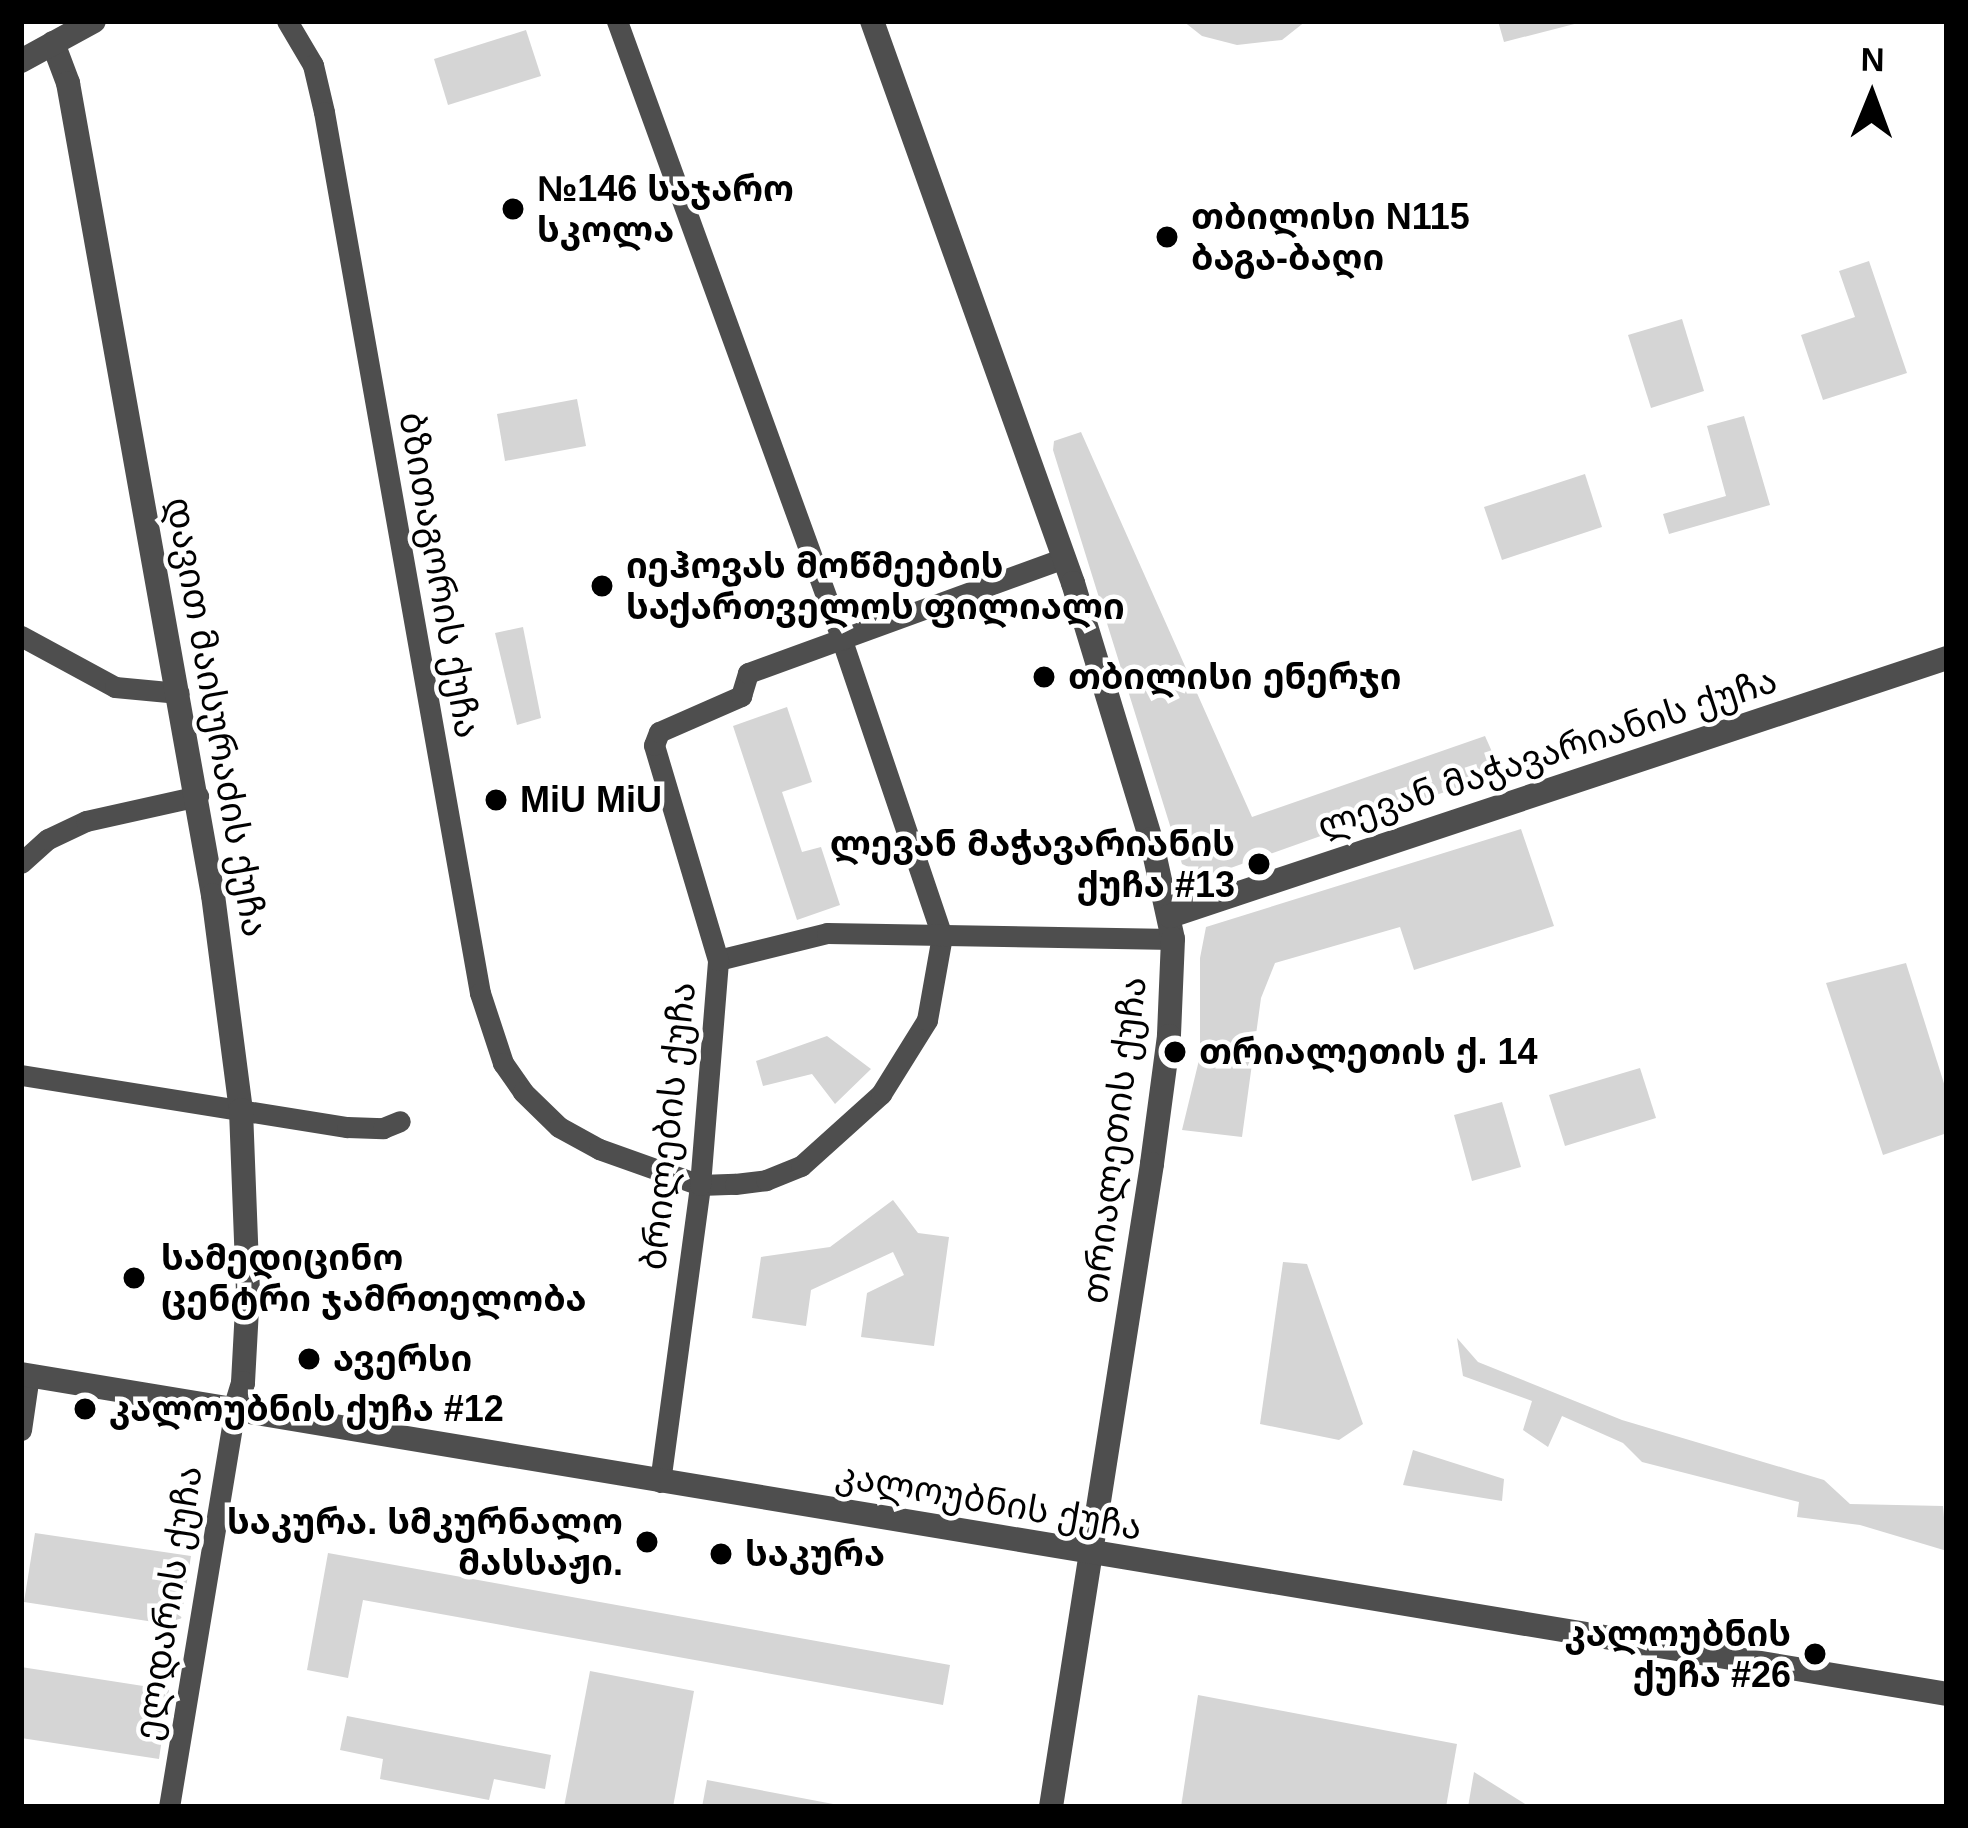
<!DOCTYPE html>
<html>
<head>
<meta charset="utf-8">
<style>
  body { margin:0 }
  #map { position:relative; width:1968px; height:1828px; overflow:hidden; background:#fff; font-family:Helvetica,"Noto Sans Georgian",sans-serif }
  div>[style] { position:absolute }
  .green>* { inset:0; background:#d5d5d5 }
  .minor>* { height:21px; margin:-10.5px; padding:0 10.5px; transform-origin:10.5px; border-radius:10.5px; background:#4e4e4e }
  .tertiary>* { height:24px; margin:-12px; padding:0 12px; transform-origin:12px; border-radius:12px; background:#4e4e4e }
  .dots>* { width:33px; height:33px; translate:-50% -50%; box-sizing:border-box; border:6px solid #fff; border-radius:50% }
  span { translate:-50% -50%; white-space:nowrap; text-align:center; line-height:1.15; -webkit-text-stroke:9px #fff; paint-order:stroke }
  .poi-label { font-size:36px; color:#000; font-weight:700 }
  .left { translate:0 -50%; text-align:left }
  .right { translate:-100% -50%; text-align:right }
  .street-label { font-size:36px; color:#000 }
  .frame { position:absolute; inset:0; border:24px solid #000; pointer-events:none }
  .north { position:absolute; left:1812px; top:36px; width:120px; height:120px; -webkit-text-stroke:9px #fff; paint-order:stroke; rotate:1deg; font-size:33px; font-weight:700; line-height:48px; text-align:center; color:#000 }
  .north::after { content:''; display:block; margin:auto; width:42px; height:54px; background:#000; clip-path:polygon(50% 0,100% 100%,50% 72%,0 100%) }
</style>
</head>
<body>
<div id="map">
  <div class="green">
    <div style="clip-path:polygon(1183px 21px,1306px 21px,1282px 40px,1237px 45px,1202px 36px)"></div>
    <div style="clip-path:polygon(1498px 21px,1586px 21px,1504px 42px)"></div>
    <div style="clip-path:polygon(526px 30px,541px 76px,448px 105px,434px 59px)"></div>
    <div style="clip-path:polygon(1869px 261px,1907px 373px,1823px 400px,1801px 335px,1855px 317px,1839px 271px)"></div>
    <div style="clip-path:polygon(1682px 319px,1704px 391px,1651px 408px,1628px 335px)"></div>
    <div style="clip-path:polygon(577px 399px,586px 446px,505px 461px,497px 414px)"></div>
    <div style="clip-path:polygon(1744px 416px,1770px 505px,1669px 534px,1663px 514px,1726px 496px,1707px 426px)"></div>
    <div style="clip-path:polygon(1081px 432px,1252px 817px,1485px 736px,1501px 772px,1208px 876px,1182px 864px,1053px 450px,1054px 441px)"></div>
    <div style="clip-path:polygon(1585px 474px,1602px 527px,1502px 560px,1484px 507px)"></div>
    <div style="clip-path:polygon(523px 627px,541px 718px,517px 725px,495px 633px)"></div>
    <div style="clip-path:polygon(787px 707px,812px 782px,782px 792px,802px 852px,821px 847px,840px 905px,797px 920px,733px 726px)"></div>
    <div style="clip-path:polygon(1521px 829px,1554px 926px,1414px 970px,1400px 927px,1275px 963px,1261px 998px,1242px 1137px,1182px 1130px,1200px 1056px,1200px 958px,1206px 927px)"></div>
    <div style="clip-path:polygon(1906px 963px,1947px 1093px,1947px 1133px,1883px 1155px,1826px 983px)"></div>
    <div style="clip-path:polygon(827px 1036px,871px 1069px,835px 1104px,812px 1074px,763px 1086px,756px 1061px)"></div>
    <div style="clip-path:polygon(1640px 1068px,1656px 1118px,1565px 1146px,1549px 1095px)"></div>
    <div style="clip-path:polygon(1502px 1102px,1521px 1167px,1472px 1181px,1454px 1115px)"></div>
    <div style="clip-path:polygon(893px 1200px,918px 1233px,949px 1237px,934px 1346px,861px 1337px,867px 1293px,904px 1275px,893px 1252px,811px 1290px,806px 1326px,752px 1318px,761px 1257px,830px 1247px)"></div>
    <div style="clip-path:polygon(1283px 1262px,1307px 1264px,1363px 1424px,1339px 1440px,1260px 1424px)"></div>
    <div style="clip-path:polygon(1457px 1338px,1478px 1362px,1622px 1420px,1824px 1480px,1850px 1504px,1943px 1506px,1947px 1551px,1860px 1525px,1797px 1517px,1799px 1502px,1642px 1462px,1623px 1443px,1562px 1416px,1548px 1447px,1523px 1430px,1532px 1401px,1463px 1376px)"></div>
    <div style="clip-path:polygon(1413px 1450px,1504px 1479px,1502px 1501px,1403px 1485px)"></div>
    <div style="clip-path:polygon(35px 1533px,191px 1556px,180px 1626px,24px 1602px)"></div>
    <div style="clip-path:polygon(328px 1553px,950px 1665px,943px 1705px,363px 1600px,348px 1678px,307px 1670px)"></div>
    <div style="clip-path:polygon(21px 1667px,169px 1690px,159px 1759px,21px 1738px)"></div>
    <div style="clip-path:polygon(590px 1671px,694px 1691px,673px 1807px,564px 1807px)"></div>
    <div style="clip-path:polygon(1198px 1695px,1457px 1744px,1446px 1807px,1181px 1807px)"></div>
    <div style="clip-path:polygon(347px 1716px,551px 1755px,545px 1789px,494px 1779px,489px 1800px,380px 1779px,383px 1759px,340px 1750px)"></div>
    <div style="clip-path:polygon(1474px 1772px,1530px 1807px,1468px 1807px)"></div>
    <div style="clip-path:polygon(707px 1780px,849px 1807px,702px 1807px)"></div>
  </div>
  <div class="minor">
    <div style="left:287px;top:21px;width:51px;rotate:59.4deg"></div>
    <div style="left:313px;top:65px;width:48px;rotate:76.8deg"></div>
    <div style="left:324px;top:112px;width:895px;rotate:79.96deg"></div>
    <div style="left:480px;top:993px;width:74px;rotate:71.8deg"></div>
    <div style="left:503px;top:1063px;width:35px;rotate:55deg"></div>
    <div style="left:523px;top:1092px;width:50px;rotate:44.2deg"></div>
    <div style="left:559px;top:1127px;width:46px;rotate:28.8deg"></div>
    <div style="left:599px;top:1149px;width:107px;rotate:19.6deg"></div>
    <div style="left:700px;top:1185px;width:35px;rotate:-2deg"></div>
    <div style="left:735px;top:1184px;width:31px;rotate:-7deg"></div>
    <div style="left:766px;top:1180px;width:38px;rotate:-22deg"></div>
    <div style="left:801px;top:1166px;width:108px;rotate:-42deg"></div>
    <div style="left:881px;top:1094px;width:87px;rotate:-58.1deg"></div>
    <div style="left:927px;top:1020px;width:85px;rotate:-79.9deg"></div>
    <div style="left:942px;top:936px;width:312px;rotate:-108.7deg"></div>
    <div style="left:842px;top:640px;width:659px;rotate:-109.98deg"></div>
    <div style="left:21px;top:636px;width:107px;rotate:28.5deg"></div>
    <div style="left:115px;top:687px;width:64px;rotate:5.4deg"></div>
    <div style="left:21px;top:863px;width:36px;rotate:-42deg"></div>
    <div style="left:48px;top:839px;width:42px;rotate:-25.3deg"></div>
    <div style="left:86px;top:821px;width:115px;rotate:-12.6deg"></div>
    <div style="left:718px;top:960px;width:112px;rotate:-13.9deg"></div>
    <div style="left:827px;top:933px;width:346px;rotate:1deg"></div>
    <div style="left:21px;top:1075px;width:330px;rotate:9.1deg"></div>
    <div style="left:347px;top:1127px;width:36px;rotate:2deg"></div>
    <div style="left:383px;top:1128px;width:18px;rotate:-22deg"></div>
    <div style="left:21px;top:1430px;width:56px;rotate:-81.7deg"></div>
    <div style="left:660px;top:1482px;width:300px;rotate:-82.3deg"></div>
    <div style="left:700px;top:1185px;width:226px;rotate:-85.4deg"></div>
    <div style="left:718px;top:960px;width:224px;rotate:-106.6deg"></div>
    <div style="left:654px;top:745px;width:14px;rotate:-69deg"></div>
    <div style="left:659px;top:732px;width:90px;rotate:-23.7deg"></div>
    <div style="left:741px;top:696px;width:24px;rotate:-73deg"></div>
    <div style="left:748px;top:673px;width:336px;rotate:-20deg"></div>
    <div style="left:169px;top:1807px;width:402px;rotate:-80.6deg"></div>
  </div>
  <div class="tertiary">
    <div style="left:872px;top:21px;width:597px;rotate:70.32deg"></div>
    <div style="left:1073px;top:583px;width:268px;rotate:73.1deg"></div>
    <div style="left:1151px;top:839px;width:102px;rotate:77.6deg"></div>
    <div style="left:1173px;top:939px;width:97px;rotate:92.4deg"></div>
    <div style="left:1169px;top:1036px;width:129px;rotate:97.6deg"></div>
    <div style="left:1152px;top:1164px;width:651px;rotate:98.93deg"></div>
    <div style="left:53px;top:43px;width:43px;rotate:69.4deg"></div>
    <div style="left:68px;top:83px;width:825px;rotate:79.88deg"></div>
    <div style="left:213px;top:895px;width:217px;rotate:82.6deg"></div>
    <div style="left:241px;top:1110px;width:180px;rotate:87.8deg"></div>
    <div style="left:248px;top:1290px;width:93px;rotate:93.1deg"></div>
    <div style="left:243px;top:1383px;width:28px;rotate:107deg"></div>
    <div style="left:21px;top:61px;width:83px;rotate:-28.7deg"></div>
    <div style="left:1170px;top:916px;width:819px;rotate:-18.37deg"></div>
    <div style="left:21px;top:1374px;width:1952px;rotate:9.43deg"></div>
  </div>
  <div class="dots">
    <div style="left:513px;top:209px;background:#000"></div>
    <div style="left:1167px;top:237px;background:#000"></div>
    <div style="left:602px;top:586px;background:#000"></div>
    <div style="left:1044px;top:677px;background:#000"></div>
    <div style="left:496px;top:800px;background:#000"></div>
    <div style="left:1259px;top:864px;background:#000"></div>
    <div style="left:1175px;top:1052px;background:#000"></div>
    <div style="left:134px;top:1278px;background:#000"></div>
    <div style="left:309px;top:1359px;background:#000"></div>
    <div style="left:85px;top:1409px;background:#000"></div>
    <div style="left:647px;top:1542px;background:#000"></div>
    <div style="left:721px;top:1554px;background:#000"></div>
    <div style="left:1815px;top:1654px;background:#000"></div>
  </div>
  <div class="poi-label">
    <span class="left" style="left:537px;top:209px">№146 საჯარო<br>სკოლა</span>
    <span class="left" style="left:1191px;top:237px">თბილისი N115<br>ბაგა-ბაღი</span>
    <span class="left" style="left:626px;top:586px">იეჰოვას მოწმეების<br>საქართველოს ფილიალი</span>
    <span class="left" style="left:1068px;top:677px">თბილისი ენერჯი</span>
    <span class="left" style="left:520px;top:800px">MiU MiU</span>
    <span class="right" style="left:1235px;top:864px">ლევან მაჭავარიანის<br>ქუჩა #13</span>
    <span class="left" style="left:1199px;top:1052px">თრიალეთის ქ. 14</span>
    <span class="left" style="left:161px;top:1278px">სამედიცინო<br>ცენტრი ჯამრთელობა</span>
    <span class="left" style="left:333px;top:1359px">ავერსი</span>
    <span class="left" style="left:109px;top:1409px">კალოუბნის ქუჩა #12</span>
    <span class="right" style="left:623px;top:1542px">საკურა. სმკურნალო<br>მასსაჟი.</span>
    <span class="left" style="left:745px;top:1554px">საკურა</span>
    <span class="right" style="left:1791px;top:1654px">კალოუბნის<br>ქუჩა #26</span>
  </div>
  <div class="street-label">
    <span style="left:440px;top:575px;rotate:80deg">ბზითაგორის ქუჩა</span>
    <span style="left:217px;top:717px;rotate:80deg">დავით მაისურაძის ქუჩა</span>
    <span style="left:1547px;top:753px;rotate:-18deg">ლევან მაჭავარიანის ქუჩა</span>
    <span style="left:668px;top:1126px;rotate:-84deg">ბრილების ქუჩა</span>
    <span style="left:1114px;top:1140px;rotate:-83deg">თრიალეთის ქუჩა</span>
    <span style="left:989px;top:1501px;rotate:10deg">კალოუბნის ქუჩა</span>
    <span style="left:168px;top:1603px;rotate:-81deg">ელდარის ქუჩა</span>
  </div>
  <div class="frame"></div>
  <div class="north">N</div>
</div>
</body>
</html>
